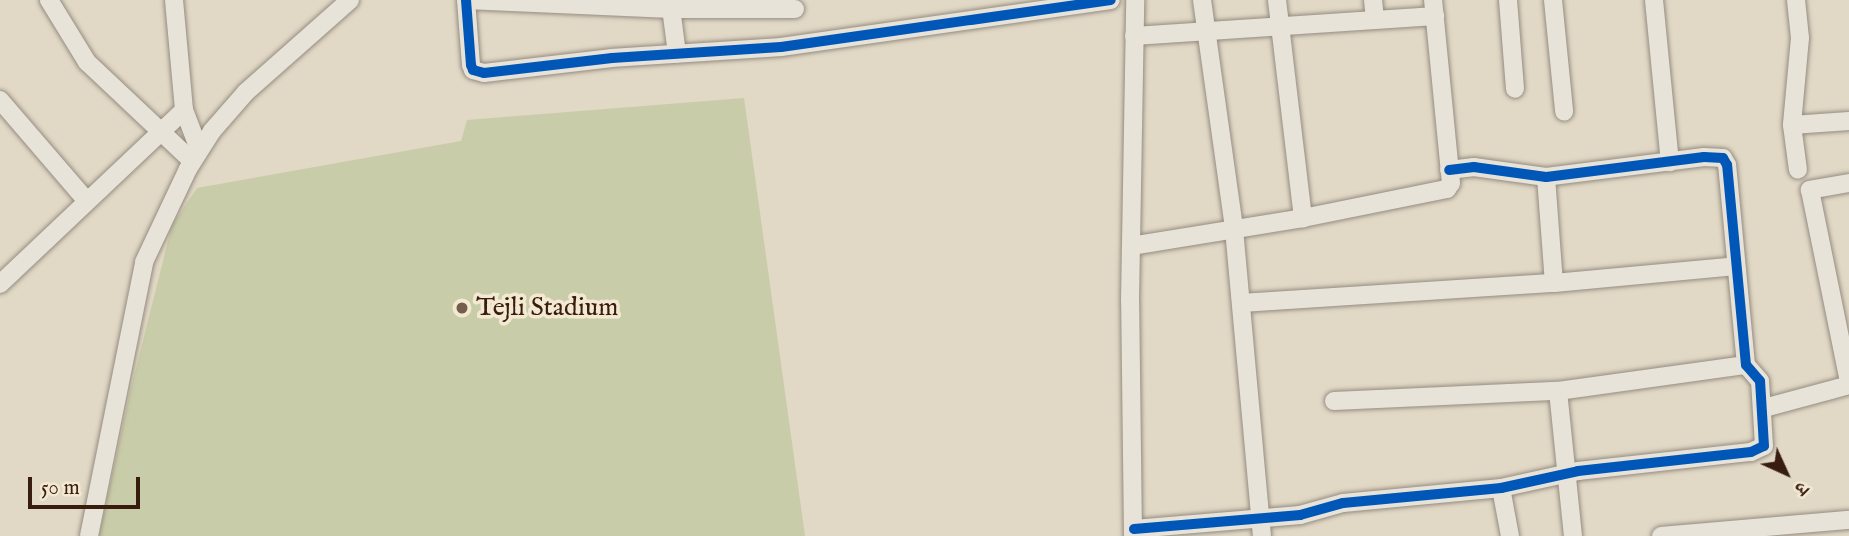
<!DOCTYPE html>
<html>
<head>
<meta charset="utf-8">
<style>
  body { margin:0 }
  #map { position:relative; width:1849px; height:536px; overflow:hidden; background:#e1d8c5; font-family:"IM FELL English","Noto Serif Devanagari",serif }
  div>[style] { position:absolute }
  .green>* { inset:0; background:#c9cca8 }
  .roads { filter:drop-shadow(0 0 2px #958c80) drop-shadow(0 0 2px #958c80) }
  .minor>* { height:18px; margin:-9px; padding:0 9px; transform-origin:9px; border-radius:9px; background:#e7e3d9 }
  .cycleway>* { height:10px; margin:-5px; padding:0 5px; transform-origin:5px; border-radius:5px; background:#0057b8 }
  .dots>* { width:19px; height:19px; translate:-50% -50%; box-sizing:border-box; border:4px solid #f3e9d2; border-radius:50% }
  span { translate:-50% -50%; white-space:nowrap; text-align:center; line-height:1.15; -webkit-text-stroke:7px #f3e9d2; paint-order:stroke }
  .poi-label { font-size:26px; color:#381c0d }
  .left { translate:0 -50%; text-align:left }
  .north { position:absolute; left:1751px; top:438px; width:70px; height:70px; -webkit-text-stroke:5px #f3e9d2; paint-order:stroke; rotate:135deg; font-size:19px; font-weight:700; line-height:28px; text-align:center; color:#381c0d }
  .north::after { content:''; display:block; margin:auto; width:24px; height:32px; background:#381c0d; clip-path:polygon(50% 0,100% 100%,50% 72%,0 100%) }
  .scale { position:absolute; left:28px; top:477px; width:112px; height:32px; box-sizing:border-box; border:4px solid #381c0d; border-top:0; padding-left:9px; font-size:21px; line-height:24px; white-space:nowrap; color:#381c0d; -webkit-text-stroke:5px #f3e9d2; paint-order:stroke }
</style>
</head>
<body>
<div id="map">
  <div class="green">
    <div style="clip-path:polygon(744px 98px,805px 536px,99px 536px,130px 392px,172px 225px,197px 188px,461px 141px,467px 120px)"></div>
  </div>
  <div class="roads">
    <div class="minor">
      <div style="left:49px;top:0;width:73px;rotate:58.5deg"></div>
      <div style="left:87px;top:62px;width:144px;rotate:43.3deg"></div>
      <div style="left:174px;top:0;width:110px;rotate:84.8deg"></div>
      <div style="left:184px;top:110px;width:42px;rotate:69deg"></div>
      <div style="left:466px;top:0;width:65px;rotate:85.6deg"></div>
      <div style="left:471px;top:65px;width:5px;rotate:68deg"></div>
      <div style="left:473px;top:70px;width:11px;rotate:15deg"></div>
      <div style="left:484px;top:73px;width:129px;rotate:-6.7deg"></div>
      <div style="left:612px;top:58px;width:169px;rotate:-3.7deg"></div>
      <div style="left:781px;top:47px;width:333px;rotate:-8.1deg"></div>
      <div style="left:466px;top:0;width:205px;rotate:2.5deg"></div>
      <div style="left:671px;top:9px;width:124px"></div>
      <div style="left:670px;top:0;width:54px;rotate:82.6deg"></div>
      <div style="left:1202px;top:0;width:231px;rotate:82deg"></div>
      <div style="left:1234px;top:229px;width:308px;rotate:84.8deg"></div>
      <div style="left:1277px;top:0;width:220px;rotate:83.2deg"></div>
      <div style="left:1373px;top:0;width:20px;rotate:84deg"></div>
      <div style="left:1508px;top:0;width:89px;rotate:85.5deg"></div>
      <div style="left:1553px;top:0;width:112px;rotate:84.3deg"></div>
      <div style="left:1654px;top:0;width:163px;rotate:84.4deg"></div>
      <div style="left:1796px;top:0;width:38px;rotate:84deg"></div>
      <div style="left:1800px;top:38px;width:87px;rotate:95.3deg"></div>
      <div style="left:1792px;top:125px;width:45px;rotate:82.4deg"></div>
      <div style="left:1134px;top:36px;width:302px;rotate:-3.8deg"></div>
      <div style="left:0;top:100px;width:133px;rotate:49.3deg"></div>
      <div style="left:1792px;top:125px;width:57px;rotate:-4deg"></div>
      <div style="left:1546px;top:177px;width:106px;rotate:85.7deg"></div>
      <div style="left:1849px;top:183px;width:40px;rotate:170deg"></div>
      <div style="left:1810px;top:190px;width:195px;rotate:78.5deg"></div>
      <div style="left:1131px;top:246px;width:174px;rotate:-9.2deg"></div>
      <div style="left:1303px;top:218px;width:147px;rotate:-11.4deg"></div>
      <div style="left:1447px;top:189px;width:7px;rotate:-56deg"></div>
      <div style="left:1451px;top:183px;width:184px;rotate:-95.6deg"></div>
      <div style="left:0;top:284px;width:253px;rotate:-43.4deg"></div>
      <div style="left:1241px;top:303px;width:314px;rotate:-3.7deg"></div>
      <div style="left:1554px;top:283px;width:183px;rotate:-5.3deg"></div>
      <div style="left:1558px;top:391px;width:146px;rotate:84.1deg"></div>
      <div style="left:1334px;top:401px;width:224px;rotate:-2.6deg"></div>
      <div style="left:1558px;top:391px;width:190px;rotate:-7.9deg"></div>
      <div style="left:1764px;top:408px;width:88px;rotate:-15.1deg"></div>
      <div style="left:1501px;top:488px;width:49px;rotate:79.4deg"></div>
      <div style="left:1134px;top:529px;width:167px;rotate:-4.8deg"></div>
      <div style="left:1300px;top:515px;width:45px;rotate:-15.6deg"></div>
      <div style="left:1343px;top:503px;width:159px;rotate:-5.4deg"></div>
      <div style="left:1501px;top:488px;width:79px;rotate:-12.4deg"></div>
      <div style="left:1578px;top:471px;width:174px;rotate:-6.3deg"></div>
      <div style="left:1751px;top:452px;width:14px;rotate:-25deg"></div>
      <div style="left:1764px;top:446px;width:65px;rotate:-93.5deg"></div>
      <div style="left:1760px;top:381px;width:21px;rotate:-131deg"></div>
      <div style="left:1746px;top:365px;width:201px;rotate:-95.4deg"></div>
      <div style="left:1727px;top:165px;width:8px;rotate:-120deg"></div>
      <div style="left:1723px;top:158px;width:19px;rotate:-177deg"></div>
      <div style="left:1704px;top:157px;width:159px;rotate:172.8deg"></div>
      <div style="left:1546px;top:177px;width:73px;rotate:-172.1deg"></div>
      <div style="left:1474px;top:167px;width:25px;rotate:173deg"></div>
      <div style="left:89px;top:536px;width:279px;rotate:-78.6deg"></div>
      <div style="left:144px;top:262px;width:103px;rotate:-64.7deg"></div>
      <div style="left:188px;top:169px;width:45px;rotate:-57.7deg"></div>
      <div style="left:212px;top:131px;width:52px;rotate:-48.9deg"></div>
      <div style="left:246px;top:92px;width:139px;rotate:-41.5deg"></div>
      <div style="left:1133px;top:536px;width:235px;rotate:-90.7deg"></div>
      <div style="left:1130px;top:301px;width:301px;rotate:-89deg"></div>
      <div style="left:1661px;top:536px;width:189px;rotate:-4.9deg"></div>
    </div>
  </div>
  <div class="cycleway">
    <div style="left:466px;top:0;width:65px;rotate:85.6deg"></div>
    <div style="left:471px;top:65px;width:5px;rotate:68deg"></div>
    <div style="left:473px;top:70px;width:11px;rotate:15deg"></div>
    <div style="left:484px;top:73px;width:129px;rotate:-6.7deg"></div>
    <div style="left:612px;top:58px;width:169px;rotate:-3.7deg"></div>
    <div style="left:781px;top:47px;width:333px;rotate:-8.1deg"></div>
    <div style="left:1134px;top:529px;width:167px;rotate:-4.8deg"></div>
    <div style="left:1300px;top:515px;width:45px;rotate:-15.6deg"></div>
    <div style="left:1343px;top:503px;width:159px;rotate:-5.4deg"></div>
    <div style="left:1501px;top:488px;width:79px;rotate:-12.4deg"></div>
    <div style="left:1578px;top:471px;width:174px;rotate:-6.3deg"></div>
    <div style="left:1751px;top:452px;width:14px;rotate:-25deg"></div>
    <div style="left:1764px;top:446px;width:65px;rotate:-93.5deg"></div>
    <div style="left:1760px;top:381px;width:21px;rotate:-131deg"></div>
    <div style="left:1746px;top:365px;width:201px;rotate:-95.4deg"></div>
    <div style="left:1727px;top:165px;width:8px;rotate:-120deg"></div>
    <div style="left:1723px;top:158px;width:19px;rotate:-177deg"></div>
    <div style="left:1704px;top:157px;width:159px;rotate:172.8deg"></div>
    <div style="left:1546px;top:177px;width:73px;rotate:-172.1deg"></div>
    <div style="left:1474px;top:167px;width:25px;rotate:173deg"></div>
  </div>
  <div class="dots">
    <div style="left:462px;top:308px;background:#735e4d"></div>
  </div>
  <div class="poi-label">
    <span class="left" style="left:476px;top:308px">Tejli Stadium</span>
  </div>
  <div class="north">उ</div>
  <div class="scale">50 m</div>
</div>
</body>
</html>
